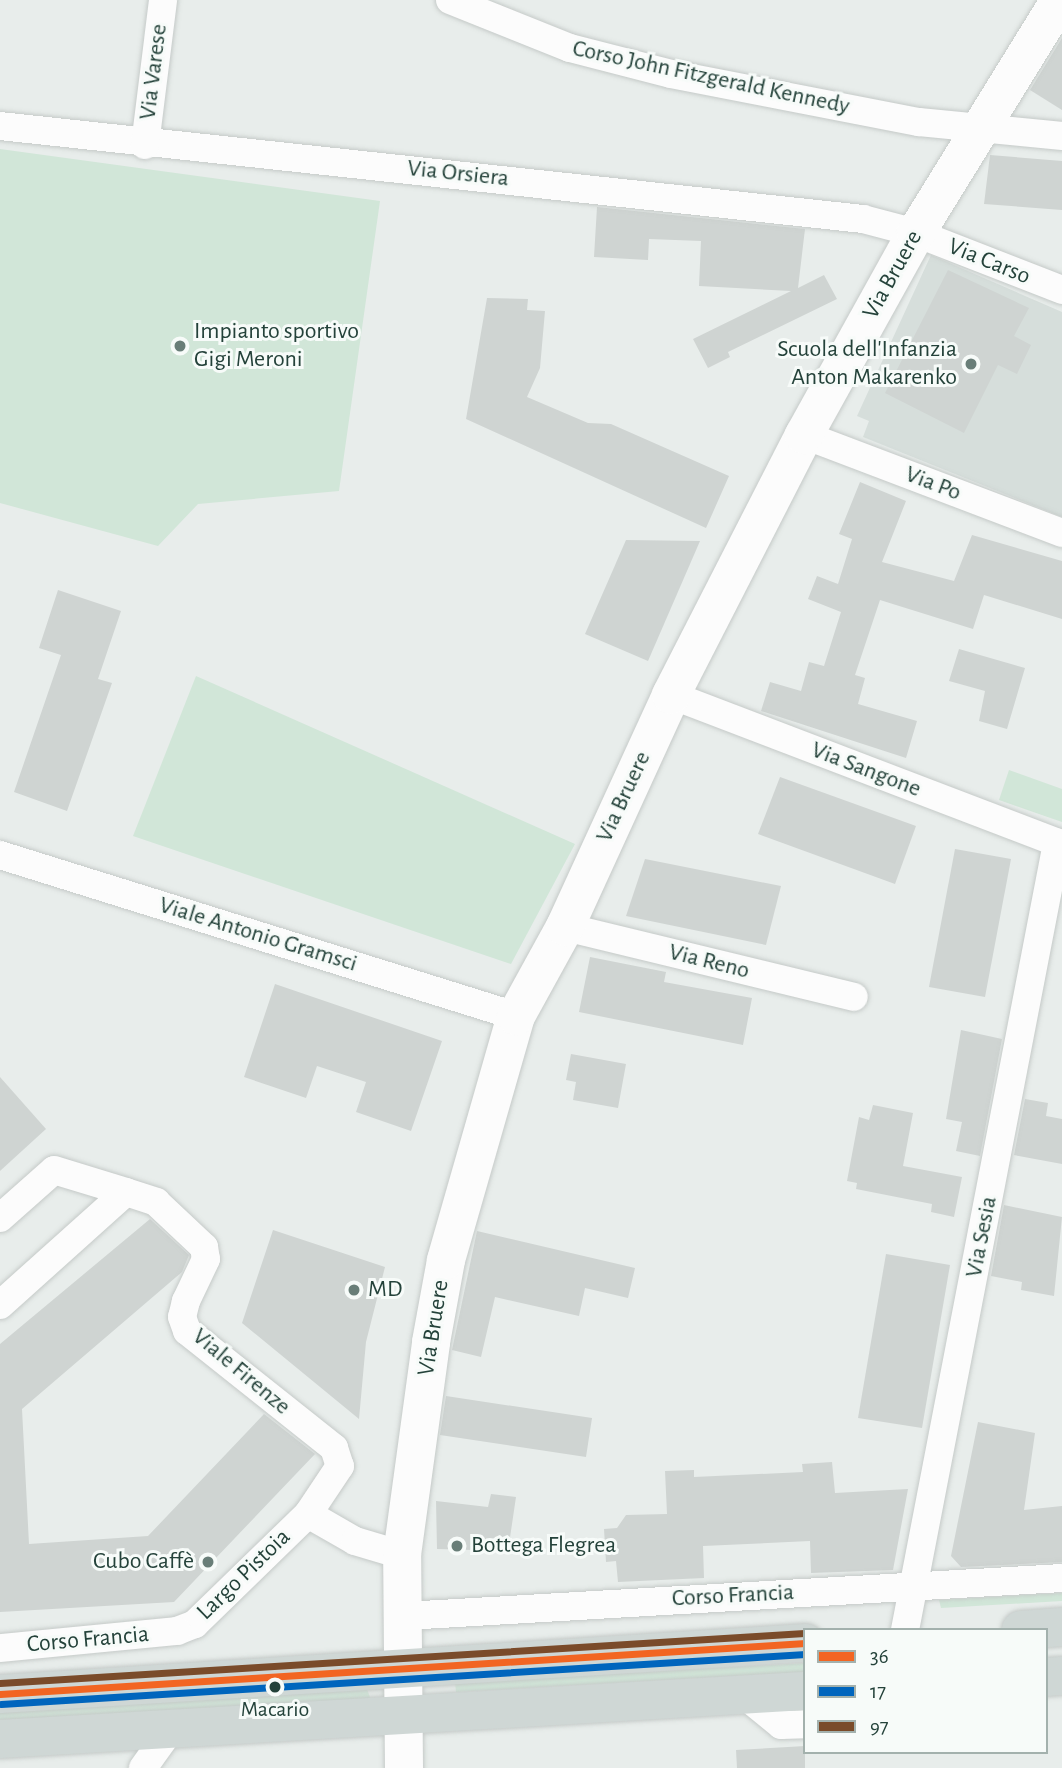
<!DOCTYPE html>
<html>
<head>
<meta charset="utf-8">
<style>
  body { margin:0 }
  #map { position:relative; width:1062px; height:1768px; overflow:hidden; background:#e8edeb; font-family:"Alegreya Sans",sans-serif }
  div>[style] { position:absolute }
  .built>* { inset:0; background:#d6dedb }
  .green>* { inset:0; background:#d1e6d8 }
  .building>* { inset:0; background:#cfd4d2 }
  .roads { filter:drop-shadow(0 0 2px #c5cac8) drop-shadow(0 0 2px #c5cac8) }
  .street>* { height:28px; margin:-14px; padding:0 14px; transform-origin:14px; border-radius:14px; background:#fcfcfc }
  .secondary>* { height:38px; margin:-19px; padding:0 19px; transform-origin:19px; border-radius:19px; background:#fcfcfc }
  .primary>* { height:38px; margin:-19px; padding:0 19px; transform-origin:19px; border-radius:19px; background:#cfd7d5 }
  .bus-1>* { height:7px; margin:-3.5px; padding:0 3.5px; transform-origin:3.5px; border-radius:3.5px; background:#f26522 }
  .bus-2>* { height:7px; margin:-3.5px; padding:0 3.5px; transform-origin:3.5px; border-radius:3.5px; background:#0065bd }
  .bus-3>* { height:7px; margin:-3.5px; padding:0 3.5px; transform-origin:3.5px; border-radius:3.5px; background:#7a4b2a }
  .dots>* { width:19px; height:19px; translate:-50% -50%; box-sizing:border-box; border:4px solid #f7fbf9; border-radius:50% }
  span { translate:-50% -50%; white-space:nowrap; text-align:center; line-height:1.15; -webkit-text-stroke:6px #f7fbf9; paint-order:stroke }
  .bus-label { font-size:22px; color:#24423a }
  .street-label { font-size:24px; color:#24423a }
  .poi-label { font-size:24px; color:#24423a }
  .left { translate:0 -50%; text-align:left }
  .right { translate:-100% -50%; text-align:right }
  .legend { position:absolute; left:803px; top:1628px; width:245px; height:126px; box-sizing:border-box; background:#f7fbf9; border:2px solid #a3b1ad; margin:0; padding:9px 12px; list-style:none; font-size:21px; color:#24423a }
  .legend li { display:flex; align-items:center; gap:14px; height:35px }
  .legend b { width:35px; border:2px solid #a3b1ad }
</style>
</head>
<body>
<div id="map">
  <div class="built">
    <div style="clip-path:polygon(931px 255px,1062px 312px,1062px 517px,863px 437px,869px 421px,857px 416px)"></div>
  </div>
  <div class="green">
    <div style="clip-path:polygon(0 149px,380px 201px,339px 491px,198px 504px,158px 546px,0 503px)"></div>
    <div style="clip-path:polygon(196px 676px,575px 844px,511px 964px,133px 836px)"></div>
    <div style="clip-path:polygon(1009px 770px,1062px 789px,1062px 822px,999px 800px)"></div>
    <div style="clip-path:polygon(1062px 1593px,1062px 1601px,941px 1608px,939px 1600px)"></div>
    <div style="clip-path:polygon(805px 1663px,805px 1672px,456px 1692px,455px 1683px)"></div>
    <div style="clip-path:polygon(367px 1689px,371px 1700px,0 1723px,0 1712px)"></div>
  </div>
  <div class="building">
    <div style="clip-path:polygon(1062px 38px,1062px 110px,1030px 90px)"></div>
    <div style="clip-path:polygon(990px 155px,1062px 161px,1062px 210px,984px 204px)"></div>
    <div style="clip-path:polygon(597px 207px,805px 229px,798px 288px,824px 275px,837px 299px,728px 352px,730px 357px,708px 368px,693px 339px,791px 291px,699px 286px,701px 241px,649px 239px,648px 260px,594px 257px)"></div>
    <div style="clip-path:polygon(948px 270px,1029px 308px,1014px 336px,1031px 345px,1017px 374px,998px 365px,964px 433px,885px 393px)"></div>
    <div style="clip-path:polygon(487px 298px,528px 299px,527px 310px,545px 311px,540px 368px,527px 397px,588px 423px,611px 424px,729px 476px,706px 528px,466px 419px)"></div>
    <div style="clip-path:polygon(860px 482px,906px 501px,882px 562px,954px 581px,972px 535px,1062px 561px,1062px 619px,984px 595px,973px 629px,880px 600px,855px 675px,865px 678px,858px 704px,917px 721px,906px 758px,761px 711px,770px 682px,801px 691px,809px 662px,824px 666px,841px 612px,808px 599px,817px 576px,838px 584px,852px 539px,839px 534px)"></div>
    <div style="clip-path:polygon(626px 540px,700px 541px,648px 661px,585px 634px)"></div>
    <div style="clip-path:polygon(58px 590px,121px 611px,98px 679px,112px 683px,67px 811px,14px 792px,61px 655px,39px 648px)"></div>
    <div style="clip-path:polygon(959px 649px,1025px 668px,1007px 729px,979px 721px,985px 691px,949px 681px)"></div>
    <div style="clip-path:polygon(780px 777px,916px 826px,895px 884px,758px 834px)"></div>
    <div style="clip-path:polygon(955px 849px,1011px 859px,985px 997px,929px 987px)"></div>
    <div style="clip-path:polygon(645px 859px,781px 886px,766px 945px,626px 916px)"></div>
    <div style="clip-path:polygon(590px 957px,666px 972px,664px 982px,752px 998px,743px 1045px,579px 1012px)"></div>
    <div style="clip-path:polygon(275px 984px,442px 1041px,411px 1131px,356px 1112px,366px 1082px,317px 1066px,306px 1098px,244px 1077px)"></div>
    <div style="clip-path:polygon(961px 1030px,1002px 1039px,980px 1156px,956px 1151px,962px 1122px,946px 1119px)"></div>
    <div style="clip-path:polygon(571px 1054px,626px 1064px,618px 1108px,573px 1100px,576px 1082px,566px 1080px)"></div>
    <div style="clip-path:polygon(0 1077px,46px 1129px,0 1171px)"></div>
    <div style="clip-path:polygon(1025px 1099px,1048px 1103px,1046px 1116px,1062px 1119px,1062px 1164px,1014px 1155px)"></div>
    <div style="clip-path:polygon(873px 1105px,913px 1113px,903px 1166px,962px 1177px,954px 1217px,931px 1212px,932px 1204px,856px 1189px,857px 1183px,847px 1181px,859px 1117px,869px 1120px)"></div>
    <div style="clip-path:polygon(1004px 1205px,1062px 1217px,1054px 1296px,1021px 1290px,1022px 1282px,991px 1276px)"></div>
    <div style="clip-path:polygon(150px 1219px,189px 1255px,182px 1272px,22px 1409px,29px 1544px,148px 1536px,264px 1414px,315px 1454px,174px 1602px,0 1612px,0 1344px)"></div>
    <div style="clip-path:polygon(273px 1230px,385px 1267px,366px 1342px,359px 1419px,242px 1323px)"></div>
    <div style="clip-path:polygon(477px 1231px,635px 1268px,628px 1298px,585px 1288px,579px 1316px,495px 1297px,481px 1357px,452px 1350px)"></div>
    <div style="clip-path:polygon(886px 1254px,950px 1265px,922px 1428px,858px 1418px)"></div>
    <div style="clip-path:polygon(446px 1396px,592px 1418px,586px 1457px,440px 1435px)"></div>
    <div style="clip-path:polygon(978px 1422px,1035px 1433px,1024px 1510px,1062px 1506px,1062px 1562px,961px 1567px,951px 1556px)"></div>
    <div style="clip-path:polygon(832px 1462px,835px 1493px,908px 1489px,893px 1570px,811px 1573px,810px 1541px,703px 1546px,704px 1578px,618px 1582px,616px 1561px,606px 1562px,604px 1529px,617px 1528px,626px 1515px,667px 1514px,665px 1471px,694px 1470px,694px 1477px,803px 1472px,802px 1464px)"></div>
    <div style="clip-path:polygon(491px 1494px,516px 1497px,508px 1551px,437px 1549px,436px 1501px,488px 1507px)"></div>
    <div style="clip-path:polygon(805px 1746px,805px 1768px,737px 1768px,736px 1750px)"></div>
  </div>
  <div class="roads">
    <div class="street">
      <div style="left:450px;top:0;width:129px;rotate:21.8deg"></div>
      <div style="left:570px;top:48px;width:104px;rotate:14.4deg"></div>
      <div style="left:671px;top:74px;width:253px;rotate:11deg"></div>
      <div style="left:919px;top:122px;width:144px;rotate:5.6deg"></div>
      <div style="left:0;top:126px;width:868px;rotate:6.15deg"></div>
      <div style="left:863px;top:219px;width:55px;rotate:14.8deg"></div>
      <div style="left:916px;top:233px;width:157px;rotate:21.3deg"></div>
      <div style="left:145px;top:145px;width:146px;rotate:-82.9deg"></div>
      <div style="left:804px;top:435px;width:276px;rotate:20.8deg"></div>
      <div style="left:671px;top:695px;width:418px;rotate:20.9deg"></div>
      <div style="left:0;top:855px;width:541px;rotate:17.33deg"></div>
      <div style="left:565px;top:927px;width:297px;rotate:13.6deg"></div>
      <div style="left:0;top:1218px;width:72px;rotate:-41.6deg"></div>
      <div style="left:54px;top:1170px;width:75px;rotate:17deg"></div>
      <div style="left:0;top:1305px;width:169px;rotate:-41.9deg"></div>
      <div style="left:126px;top:1192px;width:32px;rotate:18deg"></div>
      <div style="left:156px;top:1202px;width:66px;rotate:43.2deg"></div>
      <div style="left:204px;top:1247px;width:12px;rotate:81deg"></div>
      <div style="left:206px;top:1259px;width:47px;rotate:115.5deg"></div>
      <div style="left:186px;top:1301px;width:16px;rotate:104deg"></div>
      <div style="left:182px;top:1317px;width:15px;rotate:70deg"></div>
      <div style="left:187px;top:1331px;width:188px;rotate:38.5deg"></div>
      <div style="left:334px;top:1448px;width:19px;rotate:72deg"></div>
      <div style="left:340px;top:1466px;width:58px;rotate:123.7deg"></div>
      <div style="left:308px;top:1514px;width:158px;rotate:135.8deg"></div>
      <div style="left:195px;top:1624px;width:19px;rotate:159deg"></div>
      <div style="left:177px;top:1631px;width:178px;rotate:174.5deg"></div>
      <div style="left:308px;top:1514px;width:54px;rotate:29.9deg"></div>
      <div style="left:355px;top:1541px;width:49px;rotate:16.6deg"></div>
      <div style="left:405px;top:1616px;width:658px;rotate:-3.31deg"></div>
      <div style="left:905px;top:1630px;width:802px;rotate:-79.07deg"></div>
      <div style="left:743px;top:1694px;width:49px;rotate:39.2deg"></div>
      <div style="left:781px;top:1725px;width:24px;rotate:-2deg"></div>
      <div style="left:143px;top:1768px;width:48px;rotate:-54.3deg"></div>
    </div>
    <div class="secondary">
      <div style="left:404px;top:1768px;width:213px;rotate:-90.5deg"></div>
      <div style="left:402px;top:1555px;width:215px;rotate:-82.2deg"></div>
      <div style="left:431px;top:1342px;width:83px;rotate:-79.6deg"></div>
      <div style="left:446px;top:1260px;width:254px;rotate:-74deg"></div>
      <div style="left:516px;top:1016px;width:102px;rotate:-61.2deg"></div>
      <div style="left:565px;top:927px;width:255px;rotate:-65.4deg"></div>
      <div style="left:671px;top:695px;width:292px;rotate:-62.9deg"></div>
      <div style="left:804px;top:435px;width:231px;rotate:-61deg"></div>
      <div style="left:916px;top:233px;width:274px;rotate:-58.3deg"></div>
    </div>
    <div class="primary">
      <div style="left:1021px;top:1630px;width:41px;rotate:-4.2deg"></div>
      <div style="left:1046px;top:1677px;width:16px;rotate:-4deg"></div>
      <div style="left:0;top:1694px;width:807px;rotate:-3.63deg"></div>
      <div style="left:0;top:1739px;width:806px;rotate:-3.41deg"></div>
    </div>
  </div>
  <div class="bus-1">
    <div style="left:0;top:1694px;width:807px;rotate:-3.63deg"></div>
  </div>
  <div class="bus-2">
    <div style="left:1px;top:1704px;width:806px;rotate:-3.56deg"></div>
  </div>
  <div class="bus-3">
    <div style="left:0;top:1683px;width:806px;rotate:-3.56deg"></div>
  </div>
  <div class="dots">
    <div style="left:180px;top:346px;background:#697e78"></div>
    <div style="left:971px;top:364px;background:#697e78"></div>
    <div style="left:354px;top:1290px;background:#697e78"></div>
    <div style="left:457px;top:1546px;background:#697e78"></div>
    <div style="left:208px;top:1562px;background:#697e78"></div>
    <div style="left:275px;top:1687px;background:#24423a"></div>
  </div>
  <div class="bus-label">
    <span style="left:275px;top:1710px">Macario</span>
  </div>
  <div class="street-label">
    <span style="left:154px;top:72px;rotate:-83deg">Via Varese</span>
    <span style="left:711px;top:78px;rotate:12deg">Corso John Fitzgerald Kennedy</span>
    <span style="left:458px;top:174px;rotate:6deg">Via Orsiera</span>
    <span style="left:989px;top:262px;rotate:22deg">Via Carso</span>
    <span style="left:893px;top:275px;rotate:-61deg">Via Bruere</span>
    <span style="left:933px;top:484px;rotate:21deg">Via Po</span>
    <span style="left:866px;top:770px;rotate:21deg">Via Sangone</span>
    <span style="left:624px;top:797px;rotate:-65deg">Via Bruere</span>
    <span style="left:258px;top:935px;rotate:17deg">Viale Antonio Gramsci</span>
    <span style="left:709px;top:962px;rotate:14deg">Via Reno</span>
    <span style="left:982px;top:1237px;rotate:-79deg">Via Sesia</span>
    <span style="left:434px;top:1328px;rotate:-81deg">Via Bruere</span>
    <span style="left:241px;top:1372px;rotate:40deg">Viale Firenze</span>
    <span style="left:244px;top:1575px;rotate:-44deg">Largo Pistoia</span>
    <span style="left:733px;top:1596px;rotate:-3deg">Corso Francia</span>
    <span style="left:88px;top:1640px;rotate:-5deg">Corso Francia</span>
  </div>
  <div class="poi-label">
    <span class="left" style="left:194px;top:346px">Impianto sportivo<br>Gigi Meroni</span>
    <span class="right" style="left:957px;top:364px">Scuola dell'Infanzia<br>Anton Makarenko</span>
    <span class="left" style="left:368px;top:1290px">MD</span>
    <span class="left" style="left:471px;top:1546px">Bottega Flegrea</span>
    <span class="right" style="left:194px;top:1562px">Cubo Caffè</span>
  </div>
  <ul class="legend">
  <li><b style="height:9px;background:#f26522"></b>36</li>
  <li><b style="height:9px;background:#0065bd"></b>17</li>
  <li><b style="height:9px;background:#7a4b2a"></b>97</li>
  </ul>
</div>
</body>
</html>
